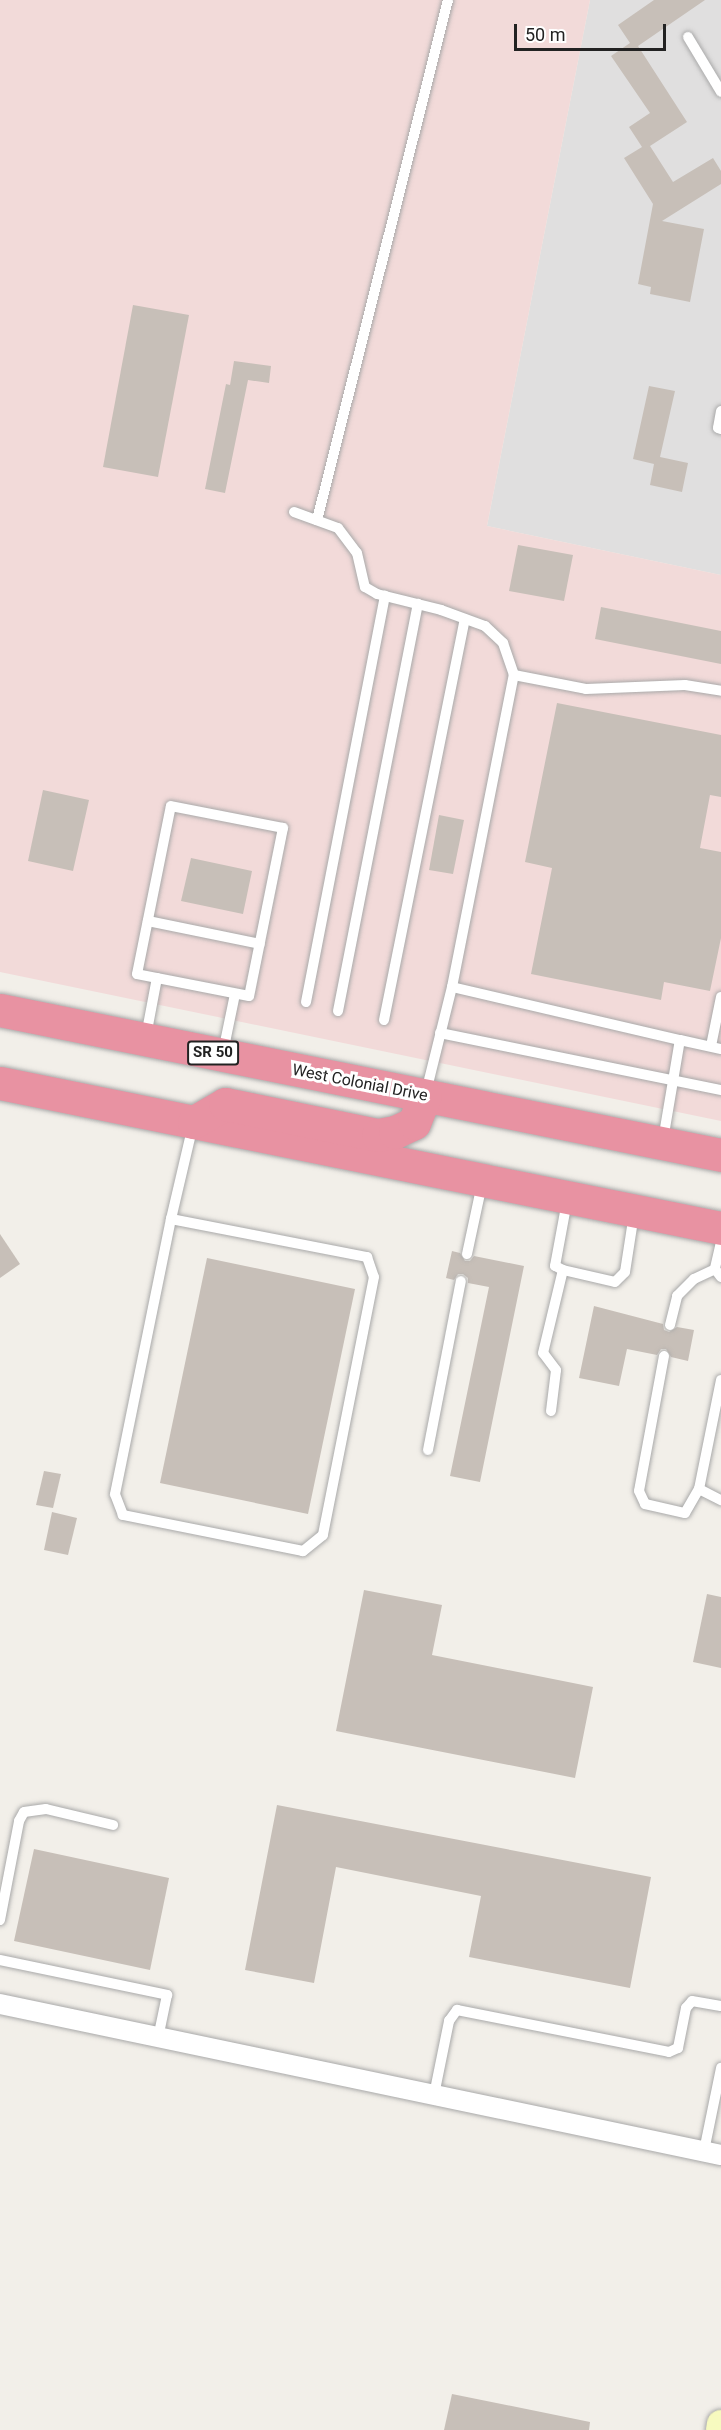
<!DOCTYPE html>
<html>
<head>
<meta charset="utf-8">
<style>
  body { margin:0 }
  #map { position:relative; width:721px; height:2430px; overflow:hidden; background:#f2efe9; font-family:Roboto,sans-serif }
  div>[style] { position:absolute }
  .residential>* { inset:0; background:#e0dfdf }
  .commercial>* { inset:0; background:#f2dad9 }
  .building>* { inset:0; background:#c7bfb8 }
  .roads { filter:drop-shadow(0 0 2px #a9a9a9) drop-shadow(0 0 2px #a9a9a9) }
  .lane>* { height:10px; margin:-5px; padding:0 5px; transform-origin:5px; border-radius:5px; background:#fff }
  .street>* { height:20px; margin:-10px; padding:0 10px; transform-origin:10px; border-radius:10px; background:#fff }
  .secondary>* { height:28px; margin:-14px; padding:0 14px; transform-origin:14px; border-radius:14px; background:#f7fabf }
  .highway>* { height:33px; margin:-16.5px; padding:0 16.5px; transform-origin:16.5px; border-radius:16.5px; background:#e892a2 }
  span { translate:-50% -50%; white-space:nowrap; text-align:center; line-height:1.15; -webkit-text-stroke:6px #fff; paint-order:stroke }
  .shield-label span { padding:2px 4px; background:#fff; border:2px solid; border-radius:4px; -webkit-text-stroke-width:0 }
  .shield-label { font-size:15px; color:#222; font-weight:700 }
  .street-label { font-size:16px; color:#222 }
  .scale { position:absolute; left:514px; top:24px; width:152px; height:27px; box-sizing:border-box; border:3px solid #222; border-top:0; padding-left:8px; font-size:18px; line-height:21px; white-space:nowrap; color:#222; -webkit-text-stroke:4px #fff; paint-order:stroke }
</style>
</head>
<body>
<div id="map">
  <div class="residential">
    <div style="clip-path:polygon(590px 0,721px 0,721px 575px,487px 526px)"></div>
  </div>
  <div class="commercial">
    <div style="clip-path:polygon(0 0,590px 0,487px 526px,721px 575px,721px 1121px,0 972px)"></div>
  </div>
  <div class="building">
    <div style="clip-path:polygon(654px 0,705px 0,638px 46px,687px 122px,650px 146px,673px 182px,713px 158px,721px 171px,721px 184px,662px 221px,704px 229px,690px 302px,650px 294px,651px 287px,638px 284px,653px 204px,624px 158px,642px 147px,629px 127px,650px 113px,611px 56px,630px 43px,618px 25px)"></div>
    <div style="clip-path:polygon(133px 305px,189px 315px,158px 477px,103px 467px)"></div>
    <div style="clip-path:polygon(234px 361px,271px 366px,269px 383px,248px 380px,225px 493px,205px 489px,226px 384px,230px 385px)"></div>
    <div style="clip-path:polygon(649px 386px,675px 391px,660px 457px,688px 463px,682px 492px,650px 485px,654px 464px,633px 459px)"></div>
    <div style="clip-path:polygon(518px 545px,573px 555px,564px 601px,509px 591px)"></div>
    <div style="clip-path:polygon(601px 607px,721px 631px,721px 664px,595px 639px)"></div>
    <div style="clip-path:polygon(557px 703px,721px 735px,721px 797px,710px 795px,700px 848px,721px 852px,721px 938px,710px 991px,664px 982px,661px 1000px,531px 974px,552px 868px,525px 862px)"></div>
    <div style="clip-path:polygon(43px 790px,89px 800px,73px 871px,28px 861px)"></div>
    <div style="clip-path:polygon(439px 815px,464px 820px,453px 874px,429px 870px)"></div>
    <div style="clip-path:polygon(191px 858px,252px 871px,243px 914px,181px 901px)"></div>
    <div style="clip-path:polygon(0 1234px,20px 1264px,0 1278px)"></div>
    <div style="clip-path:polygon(452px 1251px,460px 1253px,465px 1261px,470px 1261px,474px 1256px,524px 1266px,480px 1482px,450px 1476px,489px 1287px,468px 1283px,468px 1278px,463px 1274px,458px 1274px,454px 1280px,446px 1278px)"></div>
    <div style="clip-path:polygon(207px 1258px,355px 1289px,308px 1514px,160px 1483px)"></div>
    <div style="clip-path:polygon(594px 1306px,663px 1324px,664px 1330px,669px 1332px,677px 1327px,694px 1330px,688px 1361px,671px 1357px,666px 1349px,661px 1349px,657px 1355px,627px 1349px,619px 1386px,579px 1378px)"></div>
    <div style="clip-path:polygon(44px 1471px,61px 1474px,53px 1508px,36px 1505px)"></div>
    <div style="clip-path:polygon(52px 1512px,77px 1518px,68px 1555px,44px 1550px)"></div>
    <div style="clip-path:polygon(364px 1590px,442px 1605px,432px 1655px,593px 1687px,575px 1778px,336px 1731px)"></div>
    <div style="clip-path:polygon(707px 1594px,721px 1597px,721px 1668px,693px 1662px)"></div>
    <div style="clip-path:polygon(277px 1805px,651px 1877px,630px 1988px,469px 1957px,481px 1896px,336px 1867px,314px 1983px,245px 1970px)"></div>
    <div style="clip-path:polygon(34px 1849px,169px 1878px,150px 1970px,14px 1941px)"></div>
    <div style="clip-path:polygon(452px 2394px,590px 2422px,589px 2430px,444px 2430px)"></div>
  </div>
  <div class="roads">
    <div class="lane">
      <div style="left:688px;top:37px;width:64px;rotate:59deg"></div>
      <div style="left:721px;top:411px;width:17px;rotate:100deg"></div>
      <div style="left:718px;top:428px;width:3px;rotate:18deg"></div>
      <div style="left:294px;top:512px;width:47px;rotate:20deg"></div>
      <div style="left:338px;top:528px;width:31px;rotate:53deg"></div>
      <div style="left:357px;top:553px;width:35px;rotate:77deg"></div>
      <div style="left:365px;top:587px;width:14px;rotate:30deg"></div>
      <div style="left:377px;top:594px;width:66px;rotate:14deg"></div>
      <div style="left:441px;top:610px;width:47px;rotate:20deg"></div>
      <div style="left:485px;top:626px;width:25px;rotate:43deg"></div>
      <div style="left:503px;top:643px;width:34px;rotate:71deg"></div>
      <div style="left:317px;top:520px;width:536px;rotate:-75.86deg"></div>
      <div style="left:171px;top:806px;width:114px;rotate:11.1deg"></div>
      <div style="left:283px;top:828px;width:171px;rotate:101.4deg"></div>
      <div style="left:249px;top:996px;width:114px;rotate:-168.9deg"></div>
      <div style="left:137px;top:974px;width:171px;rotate:-78.6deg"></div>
      <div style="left:148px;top:921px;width:114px;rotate:11.6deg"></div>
      <div style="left:452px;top:987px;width:234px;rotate:13.1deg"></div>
      <div style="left:306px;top:1002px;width:414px;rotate:-79deg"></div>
      <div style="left:338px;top:1011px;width:415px;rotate:-78.9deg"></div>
      <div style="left:384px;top:1020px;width:409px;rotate:-78.6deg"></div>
      <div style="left:440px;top:1033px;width:287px;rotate:11.5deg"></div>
      <div style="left:146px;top:1036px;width:59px;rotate:-79.3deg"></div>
      <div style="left:711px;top:1046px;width:50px;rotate:-78.5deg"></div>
      <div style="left:223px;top:1052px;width:59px;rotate:-78.3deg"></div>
      <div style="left:426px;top:1092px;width:108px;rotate:-76.1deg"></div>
      <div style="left:452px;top:987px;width:318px;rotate:-78.8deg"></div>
      <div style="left:514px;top:675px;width:73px;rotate:11deg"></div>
      <div style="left:586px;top:689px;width:99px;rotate:-2.3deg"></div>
      <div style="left:685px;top:685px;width:36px;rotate:9deg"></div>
      <div style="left:663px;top:1140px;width:101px;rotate:-80.4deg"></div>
      <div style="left:680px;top:1040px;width:42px;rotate:12.4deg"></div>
      <div style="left:171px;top:1219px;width:200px;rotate:11deg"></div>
      <div style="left:367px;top:1257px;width:21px;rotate:71deg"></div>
      <div style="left:374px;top:1277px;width:263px;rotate:101.2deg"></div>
      <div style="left:323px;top:1535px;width:26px;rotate:141deg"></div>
      <div style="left:303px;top:1551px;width:184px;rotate:-168.7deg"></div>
      <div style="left:123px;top:1515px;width:22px;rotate:-111deg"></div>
      <div style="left:115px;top:1494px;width:281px;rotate:-78.5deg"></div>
      <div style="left:171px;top:1219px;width:97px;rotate:-76.8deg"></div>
      <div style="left:721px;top:1242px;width:28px;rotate:103deg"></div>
      <div style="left:715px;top:1269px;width:10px;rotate:53deg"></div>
      <div style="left:467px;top:1254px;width:72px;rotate:-77.9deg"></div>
      <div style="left:563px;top:1270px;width:9px;rotate:-153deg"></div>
      <div style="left:555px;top:1266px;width:66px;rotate:-79.5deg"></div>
      <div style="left:670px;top:1325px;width:30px;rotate:-76deg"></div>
      <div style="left:677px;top:1296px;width:24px;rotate:-45deg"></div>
      <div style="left:694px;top:1279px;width:23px;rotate:-25deg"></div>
      <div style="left:664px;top:1356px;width:137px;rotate:100.5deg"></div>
      <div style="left:639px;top:1491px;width:14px;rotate:65deg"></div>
      <div style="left:645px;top:1504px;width:41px;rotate:12.7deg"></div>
      <div style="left:685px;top:1513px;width:28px;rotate:-60deg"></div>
      <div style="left:721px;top:1380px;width:111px;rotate:101.4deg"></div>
      <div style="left:699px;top:1489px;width:25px;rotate:27deg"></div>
      <div style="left:551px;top:1411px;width:41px;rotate:-83deg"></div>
      <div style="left:556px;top:1370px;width:21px;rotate:-127deg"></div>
      <div style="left:543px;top:1353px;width:85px;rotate:-76.5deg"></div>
      <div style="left:563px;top:1270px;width:53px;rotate:13deg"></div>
      <div style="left:615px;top:1282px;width:14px;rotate:-45deg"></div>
      <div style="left:625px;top:1272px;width:59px;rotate:-81.2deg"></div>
      <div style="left:428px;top:1450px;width:172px;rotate:-79deg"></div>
      <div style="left:0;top:1920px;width:101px;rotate:-79.1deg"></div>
      <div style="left:19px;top:1821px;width:10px;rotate:-61deg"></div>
      <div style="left:24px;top:1812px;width:22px;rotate:-8deg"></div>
      <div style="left:46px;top:1809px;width:69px;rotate:13.4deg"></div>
      <div style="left:0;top:1960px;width:171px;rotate:11.8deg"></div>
      <div style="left:167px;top:1995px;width:44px;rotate:101.8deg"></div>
      <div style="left:434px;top:2095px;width:76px;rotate:-78.5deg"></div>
      <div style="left:449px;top:2021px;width:14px;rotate:-54deg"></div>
      <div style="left:457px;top:2010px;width:216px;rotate:11.2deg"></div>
      <div style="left:669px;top:2052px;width:10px;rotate:-24deg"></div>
      <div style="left:678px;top:2048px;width:41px;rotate:-78.7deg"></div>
      <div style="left:686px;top:2008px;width:9px;rotate:-49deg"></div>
      <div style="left:692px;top:2001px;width:29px;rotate:10deg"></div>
      <div style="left:704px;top:2151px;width:85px;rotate:-78.4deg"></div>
    </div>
    <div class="street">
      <div style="left:0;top:2004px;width:737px;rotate:11.83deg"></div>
    </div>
    <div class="secondary">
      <div style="left:720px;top:2430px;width:6px;rotate:-81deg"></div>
    </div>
    <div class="highway">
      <div style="left:0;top:1010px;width:735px;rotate:11.37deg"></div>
      <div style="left:0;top:1083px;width:735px;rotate:11.37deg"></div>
      <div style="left:194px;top:1122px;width:36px;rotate:-30deg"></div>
      <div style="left:225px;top:1104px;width:156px;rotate:11.5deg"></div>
      <div style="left:378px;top:1135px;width:17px;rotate:-10deg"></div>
      <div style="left:395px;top:1132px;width:21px;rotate:-25deg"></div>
      <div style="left:414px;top:1123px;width:29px;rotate:-68deg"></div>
    </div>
  </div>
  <div class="shield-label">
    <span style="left:213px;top:1053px">SR 50</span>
  </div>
  <div class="street-label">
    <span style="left:360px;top:1083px;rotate:11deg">West Colonial Drive</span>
  </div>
  <div class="scale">50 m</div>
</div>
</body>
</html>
